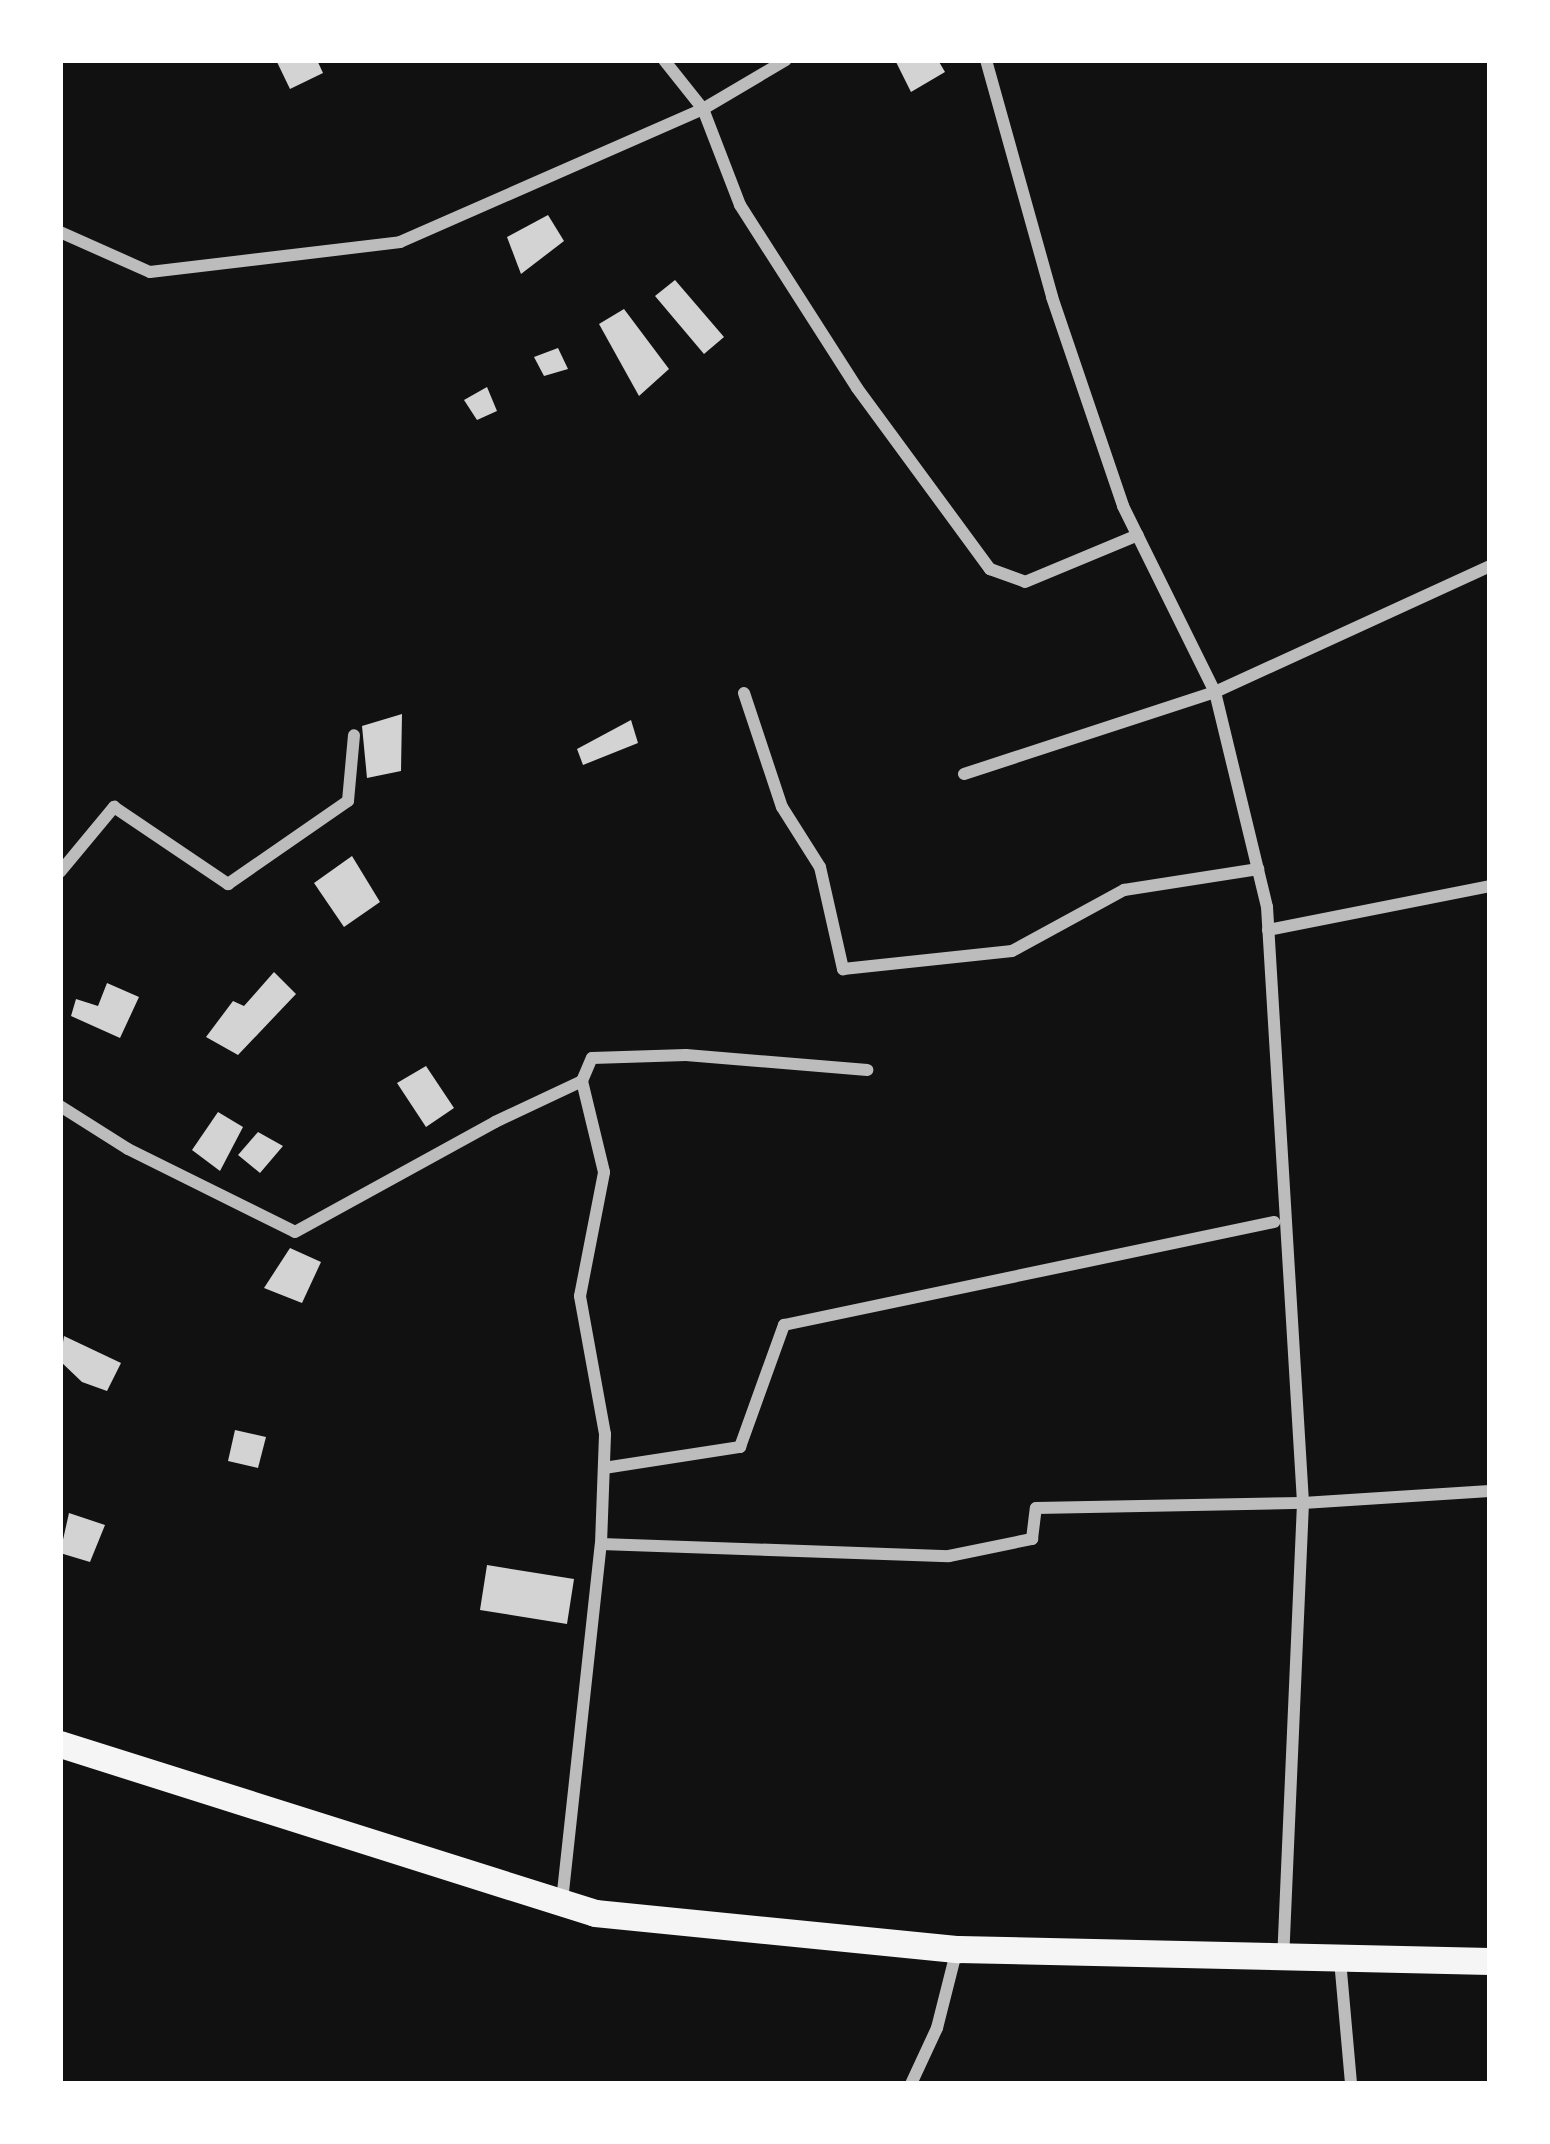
<!DOCTYPE html>
<html>
<head>
<meta charset="utf-8">
<style>
  body { margin:0 }
  #map { position:relative; width:1550px; height:2144px; overflow:hidden; background:#111; font-family:"Space Grotesk",sans-serif }
  div>[style] { position:absolute }
  .building>* { inset:0; background:#d3d3d3 }
  .minor>* { height:12px; margin:-6px; padding:0 6px; transform-origin:6px; border-radius:6px; background:#bcbcbc }
  .primary>* { height:27px; margin:-13.5px; padding:0 13.5px; transform-origin:13.5px; border-radius:13.5px; background:#f5f5f5 }
  span { translate:-50% -50%; white-space:nowrap; text-align:center; line-height:1.15; -webkit-text-stroke:9px #fff; paint-order:stroke }
  .frame { position:absolute; inset:0; border:63px solid #fff; pointer-events:none }
</style>
</head>
<body>
<div id="map">
  <div class="building">
    <div style="clip-path:polygon(276px 60px,317px 60px,323px 73px,290px 89px)"></div>
    <div style="clip-path:polygon(895px 60px,938px 60px,945px 72px,911px 92px)"></div>
    <div style="clip-path:polygon(548px 215px,564px 241px,521px 274px,507px 237px)"></div>
    <div style="clip-path:polygon(675px 280px,724px 337px,704px 354px,655px 296px)"></div>
    <div style="clip-path:polygon(624px 309px,669px 369px,639px 396px,599px 324px)"></div>
    <div style="clip-path:polygon(558px 348px,568px 369px,544px 376px,534px 357px)"></div>
    <div style="clip-path:polygon(487px 387px,497px 411px,477px 420px,464px 400px)"></div>
    <div style="clip-path:polygon(402px 714px,401px 771px,367px 778px,362px 726px)"></div>
    <div style="clip-path:polygon(631px 720px,638px 743px,583px 765px,577px 749px)"></div>
    <div style="clip-path:polygon(352px 856px,380px 902px,344px 927px,314px 883px)"></div>
    <div style="clip-path:polygon(274px 972px,296px 994px,238px 1055px,206px 1037px,233px 1001px,244px 1006px)"></div>
    <div style="clip-path:polygon(107px 983px,139px 997px,120px 1038px,71px 1016px,76px 999px,98px 1006px)"></div>
    <div style="clip-path:polygon(426px 1066px,454px 1108px,426px 1127px,397px 1083px)"></div>
    <div style="clip-path:polygon(218px 1112px,243px 1127px,220px 1171px,192px 1150px)"></div>
    <div style="clip-path:polygon(258px 1132px,283px 1146px,260px 1173px,238px 1155px)"></div>
    <div style="clip-path:polygon(290px 1248px,321px 1262px,302px 1303px,264px 1288px)"></div>
    <div style="clip-path:polygon(64px 1336px,121px 1363px,107px 1391px,82px 1382px,60px 1361px)"></div>
    <div style="clip-path:polygon(235px 1430px,266px 1437px,258px 1468px,228px 1461px)"></div>
    <div style="clip-path:polygon(69px 1513px,105px 1525px,90px 1562px,60px 1553px)"></div>
    <div style="clip-path:polygon(487px 1565px,574px 1579px,567px 1624px,480px 1610px)"></div>
  </div>
  <div class="minor">
    <div style="left:664px;top:60px;width:63px;rotate:51.5deg"></div>
    <div style="left:703px;top:109px;width:103px;rotate:68.9deg"></div>
    <div style="left:740px;top:205px;width:217px;rotate:57.4deg"></div>
    <div style="left:857px;top:388px;width:225px;rotate:53.7deg"></div>
    <div style="left:990px;top:569px;width:37px;rotate:20deg"></div>
    <div style="left:1025px;top:582px;width:122px;rotate:-22.6deg"></div>
    <div style="left:986px;top:60px;width:246px;rotate:74.4deg"></div>
    <div style="left:1052px;top:297px;width:221px;rotate:71.2deg"></div>
    <div style="left:1123px;top:506px;width:208px;rotate:63.7deg"></div>
    <div style="left:1215px;top:692px;width:221px;rotate:76.4deg"></div>
    <div style="left:1267px;top:907px;width:597px;rotate:86.54deg"></div>
    <div style="left:1303px;top:1503px;width:454px;rotate:92.5deg"></div>
    <div style="left:60px;top:232px;width:98px;rotate:24deg"></div>
    <div style="left:150px;top:272px;width:252px;rotate:-6.8deg"></div>
    <div style="left:400px;top:242px;width:331px;rotate:-23.7deg"></div>
    <div style="left:703px;top:109px;width:96px;rotate:-30.6deg"></div>
    <div style="left:744px;top:693px;width:120px;rotate:71.6deg"></div>
    <div style="left:782px;top:807px;width:71px;rotate:57.7deg"></div>
    <div style="left:820px;top:867px;width:105px;rotate:77.3deg"></div>
    <div style="left:843px;top:969px;width:170px;rotate:-6.1deg"></div>
    <div style="left:1012px;top:951px;width:128px;rotate:-28.6deg"></div>
    <div style="left:1124px;top:890px;width:136px;rotate:-8.9deg"></div>
    <div style="left:964px;top:774px;width:264px;rotate:-18.1deg"></div>
    <div style="left:1215px;top:692px;width:302px;rotate:-24.6deg"></div>
    <div style="left:60px;top:872px;width:85px;rotate:-50.3deg"></div>
    <div style="left:114px;top:807px;width:138px;rotate:34deg"></div>
    <div style="left:228px;top:884px;width:146px;rotate:-34.7deg"></div>
    <div style="left:348px;top:801px;width:66px;rotate:-84.8deg"></div>
    <div style="left:1268px;top:930px;width:226px;rotate:-11.2deg"></div>
    <div style="left:60px;top:1106px;width:80px;rotate:32.3deg"></div>
    <div style="left:128px;top:1149px;width:186px;rotate:26.4deg"></div>
    <div style="left:295px;top:1232px;width:228px;rotate:-28.8deg"></div>
    <div style="left:495px;top:1122px;width:96px;rotate:-25.2deg"></div>
    <div style="left:604px;top:1468px;width:138px;rotate:-8.8deg"></div>
    <div style="left:740px;top:1447px;width:130px;rotate:-70.2deg"></div>
    <div style="left:784px;top:1325px;width:501px;rotate:-11.87deg"></div>
    <div style="left:601px;top:1544px;width:348px;rotate:2deg"></div>
    <div style="left:949px;top:1556px;width:85px;rotate:-11.6deg"></div>
    <div style="left:1032px;top:1539px;width:31px;rotate:-83deg"></div>
    <div style="left:1036px;top:1508px;width:267px;rotate:-1.1deg"></div>
    <div style="left:1303px;top:1503px;width:187px;rotate:-3.7deg"></div>
    <div style="left:562px;top:1901px;width:359px;rotate:-83.8deg"></div>
    <div style="left:601px;top:1544px;width:110px;rotate:-87.9deg"></div>
    <div style="left:605px;top:1434px;width:140px;rotate:-100.3deg"></div>
    <div style="left:580px;top:1296px;width:126px;rotate:-79deg"></div>
    <div style="left:604px;top:1172px;width:94px;rotate:-103.6deg"></div>
    <div style="left:582px;top:1081px;width:25px;rotate:-67deg"></div>
    <div style="left:592px;top:1058px;width:94px;rotate:-1.8deg"></div>
    <div style="left:686px;top:1055px;width:182px;rotate:4.7deg"></div>
    <div style="left:1340px;top:1960px;width:124px;rotate:84.9deg"></div>
    <div style="left:911px;top:2084px;width:62px;rotate:-65.1deg"></div>
    <div style="left:937px;top:2028px;width:81px;rotate:-75.8deg"></div>
  </div>
  <div class="primary">
    <div style="left:60px;top:1744px;width:561px;rotate:17.53deg"></div>
    <div style="left:595px;top:1913px;width:365px;rotate:5.7deg"></div>
    <div style="left:958px;top:1949px;width:532px;rotate:1.29deg"></div>
  </div>
  <div class="frame"></div>
</div>
</body>
</html>
